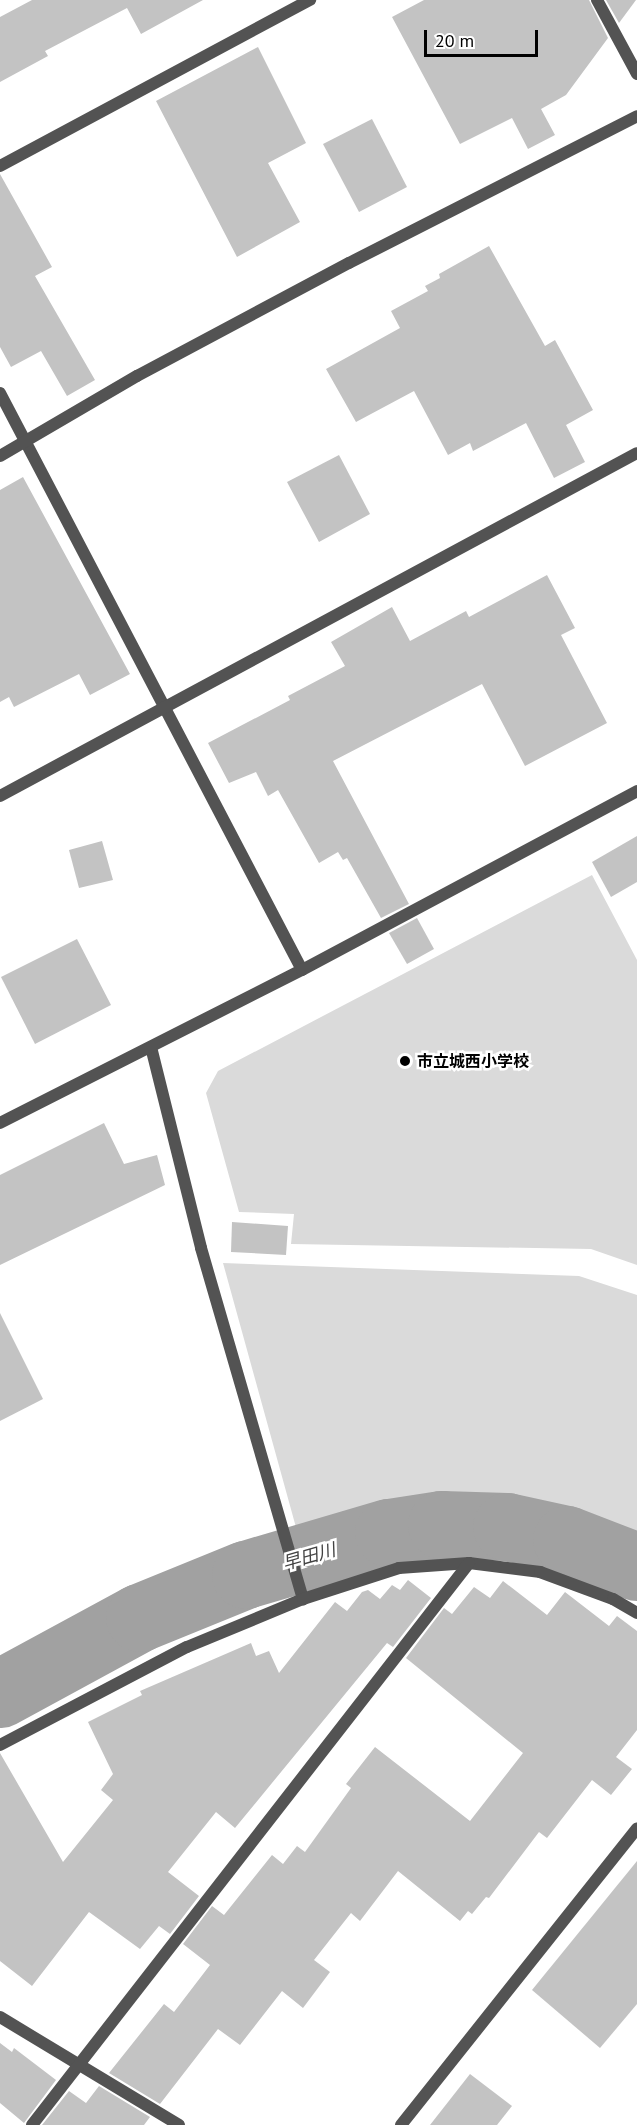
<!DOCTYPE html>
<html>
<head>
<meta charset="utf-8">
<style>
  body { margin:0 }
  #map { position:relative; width:637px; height:2125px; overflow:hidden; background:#fff; font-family:"PT Sans","Noto Sans JP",sans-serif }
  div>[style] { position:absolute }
  .green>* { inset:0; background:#dadada }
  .river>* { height:68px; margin:-34px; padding:0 34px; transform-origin:34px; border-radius:34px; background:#a1a1a1 }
  .building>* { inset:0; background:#c3c3c3 }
  .minor>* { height:12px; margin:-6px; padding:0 6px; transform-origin:6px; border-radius:6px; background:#535353 }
  .dots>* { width:16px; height:16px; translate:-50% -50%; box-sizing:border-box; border:3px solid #fff; border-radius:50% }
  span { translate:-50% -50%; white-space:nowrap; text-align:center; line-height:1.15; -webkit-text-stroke:5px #fff; paint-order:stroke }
  .poi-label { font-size:16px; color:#000; font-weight:700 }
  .left { translate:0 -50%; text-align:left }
  .water-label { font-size:18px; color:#424242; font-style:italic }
  .scale { position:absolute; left:424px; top:30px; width:114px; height:27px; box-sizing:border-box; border:3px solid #000; border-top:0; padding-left:8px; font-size:18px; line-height:21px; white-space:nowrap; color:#000; -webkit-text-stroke:4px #fff; paint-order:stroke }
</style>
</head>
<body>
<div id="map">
  <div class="green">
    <div style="clip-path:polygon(592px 875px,637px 960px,637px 1265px,591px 1249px,291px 1244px,294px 1214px,239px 1212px,206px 1093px,218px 1071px)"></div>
    <div style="clip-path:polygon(223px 1263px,579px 1276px,637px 1295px,637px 1533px,595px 1517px,439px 1499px,371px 1510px,297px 1531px)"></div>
  </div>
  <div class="river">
    <div style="left:0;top:1694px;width:159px;rotate:-28.5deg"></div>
    <div style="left:140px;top:1618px;width:114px;rotate:-22.1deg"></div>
    <div style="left:246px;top:1575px;width:149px;rotate:-16.4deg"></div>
    <div style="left:389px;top:1533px;width:54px;rotate:-8.6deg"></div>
    <div style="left:442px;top:1525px;width:65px;rotate:1.8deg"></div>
    <div style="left:507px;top:1527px;width:61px;rotate:12.2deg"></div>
    <div style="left:567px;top:1540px;width:75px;rotate:21.1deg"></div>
  </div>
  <div class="building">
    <div style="clip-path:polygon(32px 0,203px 0,141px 34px,127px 8px,45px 51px,48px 56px,0 82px,0 17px)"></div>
    <div style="clip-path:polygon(424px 0,589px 0,608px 38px,566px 95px,541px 109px,555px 135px,528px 149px,512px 118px,460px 144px,392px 17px)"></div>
    <div style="clip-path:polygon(606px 0,636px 0,619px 23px)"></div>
    <div style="clip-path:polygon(258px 47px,306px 143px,268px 163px,300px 222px,237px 257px,156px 101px)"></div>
    <div style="clip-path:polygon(372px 119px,407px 187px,359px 212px,323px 144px)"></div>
    <div style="clip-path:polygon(0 174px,52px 267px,35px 276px,95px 380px,67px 396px,41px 351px,11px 367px,0 347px)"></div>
    <div style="clip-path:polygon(489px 246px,545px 346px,555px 340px,593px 410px,566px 425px,585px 462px,554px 478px,526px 423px,473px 451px,470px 443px,448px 455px,414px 391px,356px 422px,326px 369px,400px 328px,391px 311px,428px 291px,425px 286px,440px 278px,439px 274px)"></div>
    <div style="clip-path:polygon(339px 455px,370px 514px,319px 542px,287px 482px)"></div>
    <div style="clip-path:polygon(23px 477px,130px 674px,90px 695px,79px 674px,14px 707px,9px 697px,0 702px,0 490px)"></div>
    <div style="clip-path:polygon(547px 575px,575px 628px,561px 635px,607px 723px,525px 766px,482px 684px,333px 761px,409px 904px,381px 918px,347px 858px,343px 860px,338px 852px,319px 863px,278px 790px,268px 796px,256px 772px,229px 783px,208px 743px,290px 700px,288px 696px,345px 666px,331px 642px,392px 607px,410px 641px,466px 611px,469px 617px)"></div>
    <div style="clip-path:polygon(637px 836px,637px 882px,611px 897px,592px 862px)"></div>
    <div style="clip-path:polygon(102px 841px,113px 880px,79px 888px,69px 850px)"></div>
    <div style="clip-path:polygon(417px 918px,434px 949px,407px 964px,389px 933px)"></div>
    <div style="clip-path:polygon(77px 939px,111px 1005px,35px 1044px,1px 977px)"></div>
    <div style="clip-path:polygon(104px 1123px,124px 1164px,157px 1155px,165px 1185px,0 1265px,0 1175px)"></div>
    <div style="clip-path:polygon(232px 1222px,288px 1226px,286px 1255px,231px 1252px)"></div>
    <div style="clip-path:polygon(0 1313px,43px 1399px,0 1421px)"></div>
    <div style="clip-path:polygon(408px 1580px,431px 1598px,393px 1647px,387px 1643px,235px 1828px,216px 1812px,168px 1872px,199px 1896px,170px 1934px,159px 1926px,140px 1949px,89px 1912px,32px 1986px,0 1961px,0 1753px,63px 1862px,113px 1800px,101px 1790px,113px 1774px,88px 1722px,142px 1695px,140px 1691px,251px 1643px,256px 1656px,269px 1651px,279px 1673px,335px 1602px,347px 1611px,362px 1592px,368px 1590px,380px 1599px,392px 1585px,400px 1590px)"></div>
    <div style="clip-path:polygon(503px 1581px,547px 1615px,565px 1592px,609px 1626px,617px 1616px,637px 1631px,637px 1730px,616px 1757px,632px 1769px,611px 1795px,592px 1780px,547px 1838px,539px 1832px,489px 1898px,486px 1897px,472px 1914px,468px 1911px,460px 1921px,398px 1871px,360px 1921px,351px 1913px,314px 1960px,330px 1972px,303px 2008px,282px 1991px,240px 2045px,218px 2029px,160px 2104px,109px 2073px,164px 2004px,174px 2012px,210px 1965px,183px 1944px,212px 1906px,224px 1915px,272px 1855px,283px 1864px,297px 1846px,305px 1852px,351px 1788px,346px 1784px,375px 1747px,470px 1821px,523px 1753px,406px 1658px,444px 1608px,452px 1614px,474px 1587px,490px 1598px)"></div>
    <div style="clip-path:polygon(637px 1861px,637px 2004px,600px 2048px,532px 1990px)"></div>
    <div style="clip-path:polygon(0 2043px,12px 2052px,14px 2048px,56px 2080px,24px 2123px,0 2103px)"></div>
    <div style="clip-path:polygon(470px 2074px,512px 2106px,497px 2125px,430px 2125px)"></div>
    <div style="clip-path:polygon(99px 2086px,150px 2117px,144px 2125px,42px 2125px,69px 2091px,86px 2103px)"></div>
  </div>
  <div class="minor">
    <div style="left:597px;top:0;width:84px;rotate:61.6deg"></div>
    <div style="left:0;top:166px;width:352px;rotate:-28.2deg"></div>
    <div style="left:0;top:393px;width:651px;rotate:62.37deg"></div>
    <div style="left:0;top:456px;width:159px;rotate:-30.3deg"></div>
    <div style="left:137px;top:376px;width:240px;rotate:-28.1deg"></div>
    <div style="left:349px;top:263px;width:323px;rotate:-27deg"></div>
    <div style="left:0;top:796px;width:723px;rotate:-28.3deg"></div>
    <div style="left:151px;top:1047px;width:207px;rotate:76deg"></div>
    <div style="left:201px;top:1248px;width:366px;rotate:73.8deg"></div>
    <div style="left:0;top:1123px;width:339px;rotate:-26.9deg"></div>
    <div style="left:302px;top:970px;width:380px;rotate:-28.1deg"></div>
    <div style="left:0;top:1745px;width:211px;rotate:-27.7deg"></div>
    <div style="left:187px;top:1647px;width:126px;rotate:-22.5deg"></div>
    <div style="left:303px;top:1599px;width:101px;rotate:-17.9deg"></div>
    <div style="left:399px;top:1568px;width:70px;rotate:-4.1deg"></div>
    <div style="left:469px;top:1563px;width:72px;rotate:7.2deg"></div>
    <div style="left:540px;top:1572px;width:78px;rotate:20.3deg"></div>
    <div style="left:613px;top:1599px;width:28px;rotate:30deg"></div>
    <div style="left:0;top:2017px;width:209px;rotate:31.1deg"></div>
    <div style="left:32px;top:2125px;width:712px;rotate:-52.13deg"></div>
    <div style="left:401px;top:2125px;width:379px;rotate:-51.5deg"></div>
  </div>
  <div class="dots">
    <div style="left:405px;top:1061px;background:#000"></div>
  </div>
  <div class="poi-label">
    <span class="left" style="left:417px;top:1061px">市立城西小学校</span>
  </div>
  <div class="water-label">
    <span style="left:309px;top:1557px;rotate:-16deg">早田川</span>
  </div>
  <div class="scale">20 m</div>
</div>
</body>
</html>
